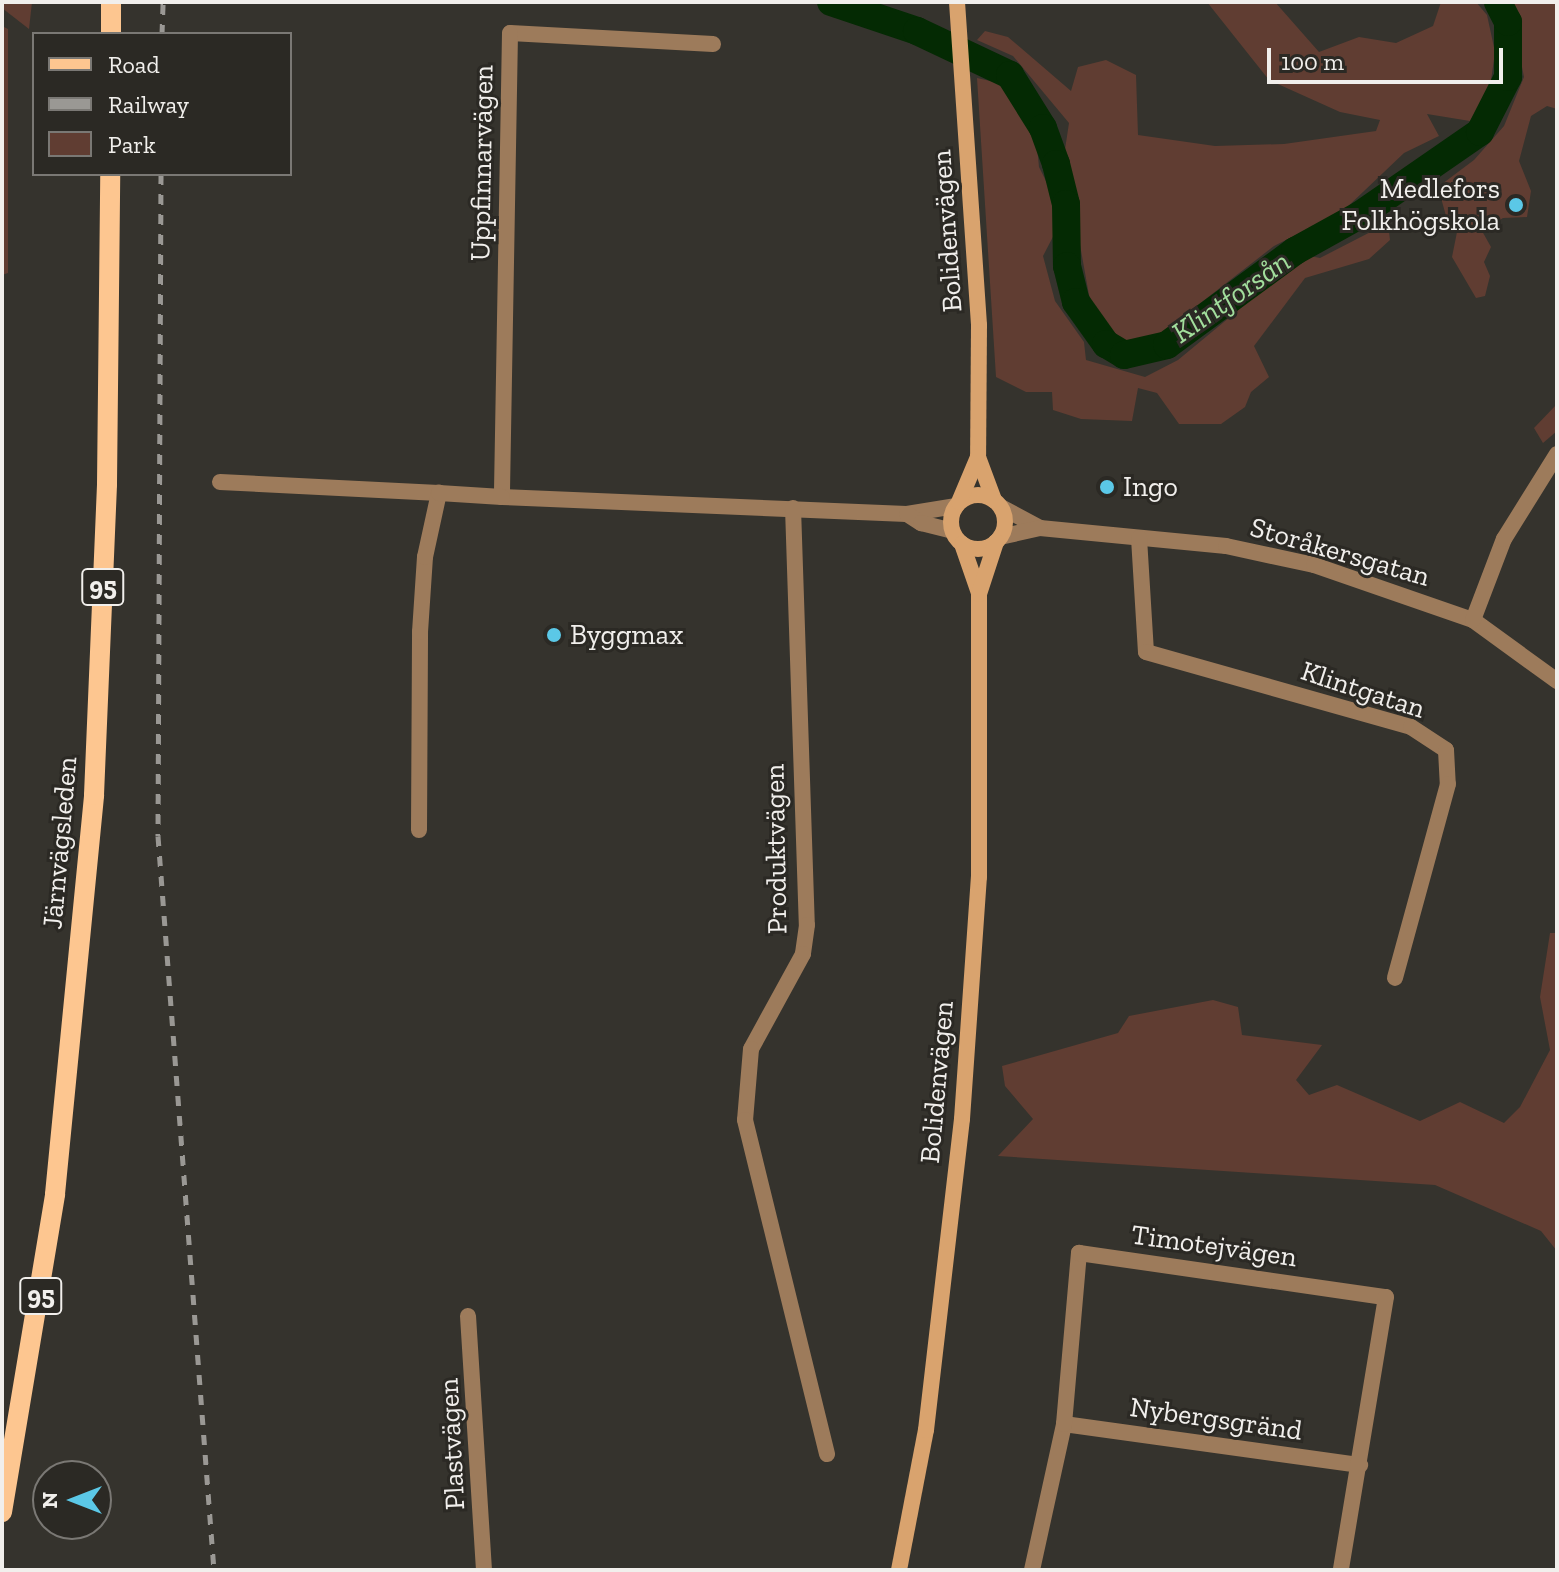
<!DOCTYPE html>
<html>
<head>
<meta charset="utf-8">
<style>
  body { margin:0 }
  #map { position:relative; width:1559px; height:1572px; overflow:hidden; background:#35332d; font-family:"Zilla Slab",serif }
  div>[style] { position:absolute }
  .green>* { inset:0; background:#603d32 }
  .river>* { height:28px; margin:-14px; padding:0 14px; transform-origin:14px; border-radius:14px; background:#042a03 }
  .street>* { height:16px; margin:-8px; padding:0 8px; transform-origin:8px; border-radius:8px; background:#9d7b5b }
  .secondary>* { height:16px; margin:-8px; padding:0 8px; transform-origin:8px; border-radius:8px; background:#d9a36e }
  .secondary>.ring { margin:-8px; padding:0; box-sizing:content-box; background:none; border:16px solid #d9a36e; border-radius:50% }
  .primary>* { height:20px; margin:-10px; padding:0 10px; transform-origin:10px; border-radius:10px; background:#fdc690 }
  .rail>* { height:5px; margin-top:-2.5px; transform-origin:0; background:repeating-linear-gradient(90deg,#9a9894 0 10px,transparent 0 20px) }
  .dots>* { width:22px; height:22px; translate:-50% -50%; box-sizing:border-box; border:4px solid #2b2924; border-radius:50% }
  span { translate:-50% -50%; white-space:nowrap; text-align:center; line-height:1.15; -webkit-text-stroke:6px #2b2924; paint-order:stroke }
  .shield-label span { padding:2px 6px; background:#2b2924; border:2px solid; border-radius:6px; -webkit-text-stroke-width:0 }
  .shield-label { font-size:26px; color:#f1efec; font-weight:700 }
  .street-label { font-size:28px; color:#f1efec }
  .poi-label { font-size:28px; color:#f1efec }
  .right { translate:-100% -50%; text-align:right }
  .left { translate:0 -50%; text-align:left }
  .water-label { font-size:30px; color:#a2de9c; font-style:italic }
  .frame { position:absolute; inset:0; border:4px solid #f1efec; pointer-events:none }
  .legend { position:absolute; left:32px; top:32px; width:260px; height:144px; box-sizing:border-box; background:#2b2924; border:2px solid #7a7874; margin:0; padding:10px 14px; list-style:none; font-size:24px; color:#f1efec }
  .legend li { display:flex; align-items:center; gap:16px; height:40px }
  .legend b { width:40px; border:2px solid #7a7874 }
  .north { position:absolute; left:32px; top:1460px; width:80px; height:80px; box-sizing:border-box; background:#2b2924; border:2px solid #7a7874; border-radius:50%; rotate:270deg; font-size:22px; font-weight:700; line-height:32px; text-align:center; color:#f1efec }
  .north::after { content:''; display:block; margin:auto; width:28px; height:36px; background:#5bc8e7; clip-path:polygon(50% 0,100% 100%,50% 72%,0 100%) }
  .scale { position:absolute; left:1267px; top:48px; width:236px; height:36px; box-sizing:border-box; border:4px solid #f1efec; border-top:0; padding-left:10px; font-size:24px; line-height:28px; white-space:nowrap; color:#f1efec; -webkit-text-stroke:6px #2b2924; paint-order:stroke }
</style>
</head>
<body>
<div id="map">
  <div class="green">
    <div style="clip-path:polygon(2px 2px,32px 2px,29px 29px,2px 8px)"></div>
    <div style="clip-path:polygon(1207px 2px,1275px 2px,1319px 52px,1359px 37px,1396px 43px,1433px 26px,1441px 2px,1476px 2px,1487px 15px,1495px 52px,1490px 88px,1470px 121px,1427px 114px,1439px 136px,1404px 153px,1343px 211px,1274px 246px,1149px 343px,1122px 345px,1102px 327px,1089px 295px,1064px 156px,1069px 123px,1013px 56px,977px 40px,985px 31px,1008px 37px,1071px 91px,1078px 67px,1106px 60px,1136px 75px,1138px 135px,1215px 146px,1284px 144px,1376px 131px,1380px 120px,1340px 112px,1269px 80px)"></div>
    <div style="clip-path:polygon(1509px 2px,1557px 2px,1557px 109px,1547px 106px,1531px 116px,1519px 161px,1531px 191px,1527px 217px,1503px 218px,1482px 231px,1491px 247px,1484px 262px,1490px 276px,1485px 296px,1476px 298px,1452px 257px,1457px 232px,1446px 216px,1438px 187px,1474px 160px,1504px 126px,1524px 77px,1514px 27px,1518px 12px)"></div>
    <div style="clip-path:polygon(2px 26px,8px 29px,8px 273px,2px 275px)"></div>
    <div style="clip-path:polygon(977px 78px,999px 83px,1036px 136px,1039px 167px,1056px 201px,1058px 227px,1043px 256px,1055px 301px,1084px 342px,1086px 360px,1145px 377px,1178px 360px,1305px 255px,1320px 258px,1388px 223px,1390px 240px,1369px 259px,1305px 278px,1254px 346px,1269px 377px,1251px 392px,1245px 407px,1221px 424px,1179px 424px,1157px 393px,1138px 388px,1132px 421px,1081px 419px,1053px 410px,1052px 392px,1026px 392px,996px 377px)"></div>
    <div style="clip-path:polygon(1557px 404px,1557px 431px,1543px 443px,1534px 428px)"></div>
    <div style="clip-path:polygon(1550px 933px,1557px 933px,1557px 1251px,1541px 1231px,1435px 1185px,998px 1156px,1033px 1119px,1005px 1086px,1002px 1066px,1118px 1033px,1129px 1016px,1213px 1000px,1238px 1007px,1242px 1035px,1322px 1045px,1296px 1080px,1309px 1095px,1337px 1085px,1420px 1121px,1460px 1102px,1504px 1123px,1520px 1107px,1550px 1050px,1540px 997px)"></div>
  </div>
  <div class="river">
    <div style="left:831px;top:2px;width:91px;rotate:18.6deg"></div>
    <div style="left:917px;top:31px;width:103px;rotate:25.3deg"></div>
    <div style="left:1010px;top:75px;width:62px;rotate:58.1deg"></div>
    <div style="left:1043px;top:128px;width:38px;rotate:70deg"></div>
    <div style="left:1056px;top:164px;width:41px;rotate:76deg"></div>
    <div style="left:1066px;top:204px;width:62px;rotate:89.1deg"></div>
    <div style="left:1067px;top:266px;width:37px;rotate:76deg"></div>
    <div style="left:1076px;top:302px;width:52px;rotate:54.5deg"></div>
    <div style="left:1106px;top:344px;width:21px;rotate:31deg"></div>
    <div style="left:1124px;top:355px;width:44px;rotate:-13.1deg"></div>
    <div style="left:1167px;top:345px;width:159px;rotate:-36.3deg"></div>
    <div style="left:1295px;top:251px;width:74px;rotate:-29deg"></div>
    <div style="left:1360px;top:215px;width:146px;rotate:-34.7deg"></div>
    <div style="left:1480px;top:132px;width:62px;rotate:-63deg"></div>
    <div style="left:1508px;top:77px;width:55px;rotate:-90deg"></div>
    <div style="left:1508px;top:22px;width:22px;rotate:-117deg"></div>
  </div>
  <div class="street">
    <div style="left:713px;top:44px;width:203px;rotate:-176.9deg"></div>
    <div style="left:510px;top:33px;width:464px;rotate:91deg"></div>
    <div style="left:502px;top:497px;width:405px;rotate:2.4deg"></div>
    <div style="left:907px;top:514px;width:50px;rotate:-9.3deg"></div>
    <div style="left:220px;top:482px;width:219px;rotate:2.9deg"></div>
    <div style="left:1001px;top:507px;width:44px;rotate:28.3deg"></div>
    <div style="left:1040px;top:528px;width:187px;rotate:5.5deg"></div>
    <div style="left:1226px;top:546px;width:90px;rotate:12.2deg"></div>
    <div style="left:1314px;top:565px;width:168px;rotate:19.1deg"></div>
    <div style="left:1473px;top:620px;width:104px;rotate:36deg"></div>
    <div style="left:793px;top:508px;width:417px;rotate:88.1deg"></div>
    <div style="left:807px;top:925px;width:29px;rotate:98deg"></div>
    <div style="left:803px;top:954px;width:108px;rotate:118.7deg"></div>
    <div style="left:751px;top:1049px;width:71px;rotate:94.8deg"></div>
    <div style="left:745px;top:1120px;width:344px;rotate:76.2deg"></div>
    <div style="left:907px;top:514px;width:17px;rotate:33deg"></div>
    <div style="left:921px;top:523px;width:32px;rotate:14deg"></div>
    <div style="left:1000px;top:537px;width:41px;rotate:-12.7deg"></div>
    <div style="left:1139px;top:538px;width:114px;rotate:86.5deg"></div>
    <div style="left:1146px;top:652px;width:275px;rotate:15.8deg"></div>
    <div style="left:1411px;top:727px;width:42px;rotate:33.3deg"></div>
    <div style="left:1446px;top:750px;width:34px;rotate:87deg"></div>
    <div style="left:1448px;top:784px;width:201px;rotate:105.3deg"></div>
    <div style="left:1473px;top:620px;width:87px;rotate:-69.1deg"></div>
    <div style="left:1504px;top:539px;width:100px;rotate:-58.1deg"></div>
    <div style="left:419px;top:830px;width:198px;rotate:-89.7deg"></div>
    <div style="left:420px;top:632px;width:75px;rotate:-86.2deg"></div>
    <div style="left:425px;top:557px;width:66px;rotate:-77.7deg"></div>
    <div style="left:439px;top:493px;width:63px;rotate:3.6deg"></div>
    <div style="left:468px;top:1316px;width:255px;rotate:86.4deg"></div>
    <div style="left:1064px;top:1424px;width:299px;rotate:7.9deg"></div>
    <div style="left:1032px;top:1570px;width:149px;rotate:-77.6deg"></div>
    <div style="left:1064px;top:1424px;width:172px;rotate:-85deg"></div>
    <div style="left:1079px;top:1253px;width:310px;rotate:8.2deg"></div>
    <div style="left:1386px;top:1297px;width:277px;rotate:99.4deg"></div>
  </div>
  <div class="secondary">
    <div style="left:957px;top:2px;width:324px;rotate:86.1deg"></div>
    <div style="left:979px;top:325px;width:132px;rotate:90.4deg"></div>
    <div style="left:978px;top:457px;width:46px;rotate:69.6deg"></div>
    <div class="ring" style="left:951px;top:495px;width:38px;height:38px"></div>
    <div style="left:959px;top:502px;width:49px;rotate:-67.1deg"></div>
    <div style="left:962px;top:544px;width:52px;rotate:70.9deg"></div>
    <div style="left:899px;top:1570px;width:143px;rotate:-79.1deg"></div>
    <div style="left:926px;top:1430px;width:313px;rotate:-83.4deg"></div>
    <div style="left:962px;top:1119px;width:243px;rotate:-86deg"></div>
    <div style="left:979px;top:877px;width:283px;rotate:-90deg"></div>
    <div style="left:979px;top:594px;width:55px;rotate:-71.9deg"></div>
  </div>
  <div class="primary">
    <div style="left:111px;top:34px;width:32px;rotate:-90deg"></div>
    <div style="left:2px;top:1512px;width:322px;rotate:-80.5deg"></div>
    <div style="left:55px;top:1194px;width:401px;rotate:-84.4deg"></div>
    <div style="left:94px;top:795px;width:311px;rotate:-87.6deg"></div>
    <div style="left:107px;top:484px;width:310px;rotate:-89.4deg"></div>
  </div>
  <div class="rail">
    <div style="left:162px;top:34px;width:32px;rotate:-88deg"></div>
    <div style="left:161px;top:174px;width:662px;rotate:90.26deg"></div>
    <div style="left:158px;top:836px;width:736px;rotate:85.64deg"></div>
  </div>
  <div class="dots">
    <div style="left:1516px;top:205px;background:#5bc8e7"></div>
    <div style="left:1107px;top:487px;background:#5bc8e7"></div>
    <div style="left:554px;top:635px;background:#5bc8e7"></div>
  </div>
  <div class="shield-label">
    <span style="left:103px;top:587px">95</span>
    <span style="left:41px;top:1296px">95</span>
  </div>
  <div class="street-label">
    <span style="left:482px;top:163px;rotate:-89deg">Uppfinnarvägen</span>
    <span style="left:947px;top:231px;rotate:-94deg">Bolidenvägen</span>
    <span style="left:1340px;top:552px;rotate:16deg">Storåkersgatan</span>
    <span style="left:1363px;top:690px;rotate:18deg">Klintgatan</span>
    <span style="left:60px;top:843px;rotate:-85deg">Järnvägsleden</span>
    <span style="left:776px;top:849px;rotate:-91deg">Produktvägen</span>
    <span style="left:937px;top:1082px;rotate:-85deg">Bolidenvägen</span>
    <span style="left:1214px;top:1246px;rotate:8deg">Timotejvägen</span>
    <span style="left:1216px;top:1419px;rotate:8deg">Nybergsgränd</span>
    <span style="left:452px;top:1444px;rotate:-93deg">Plastvägen</span>
  </div>
  <div class="poi-label">
    <span class="right" style="left:1500px;top:205px">Medlefors<br>Folkhögskola</span>
    <span class="left" style="left:1123px;top:487px">Ingo</span>
    <span class="left" style="left:570px;top:635px">Byggmax</span>
  </div>
  <div class="water-label">
    <span style="left:1231px;top:297px;rotate:-35deg">Klintforsån</span>
  </div>
  <div class="frame"></div>
  <ul class="legend">
  <li><b style="height:10px;background:#fdc690"></b>Road</li>
  <li><b style="height:10px;background:#9a9894"></b>Railway</li>
  <li><b style="height:22px;background:#603d32"></b>Park</li>
  </ul>
  <div class="north">N</div>
  <div class="scale">100 m</div>
</div>
</body>
</html>
